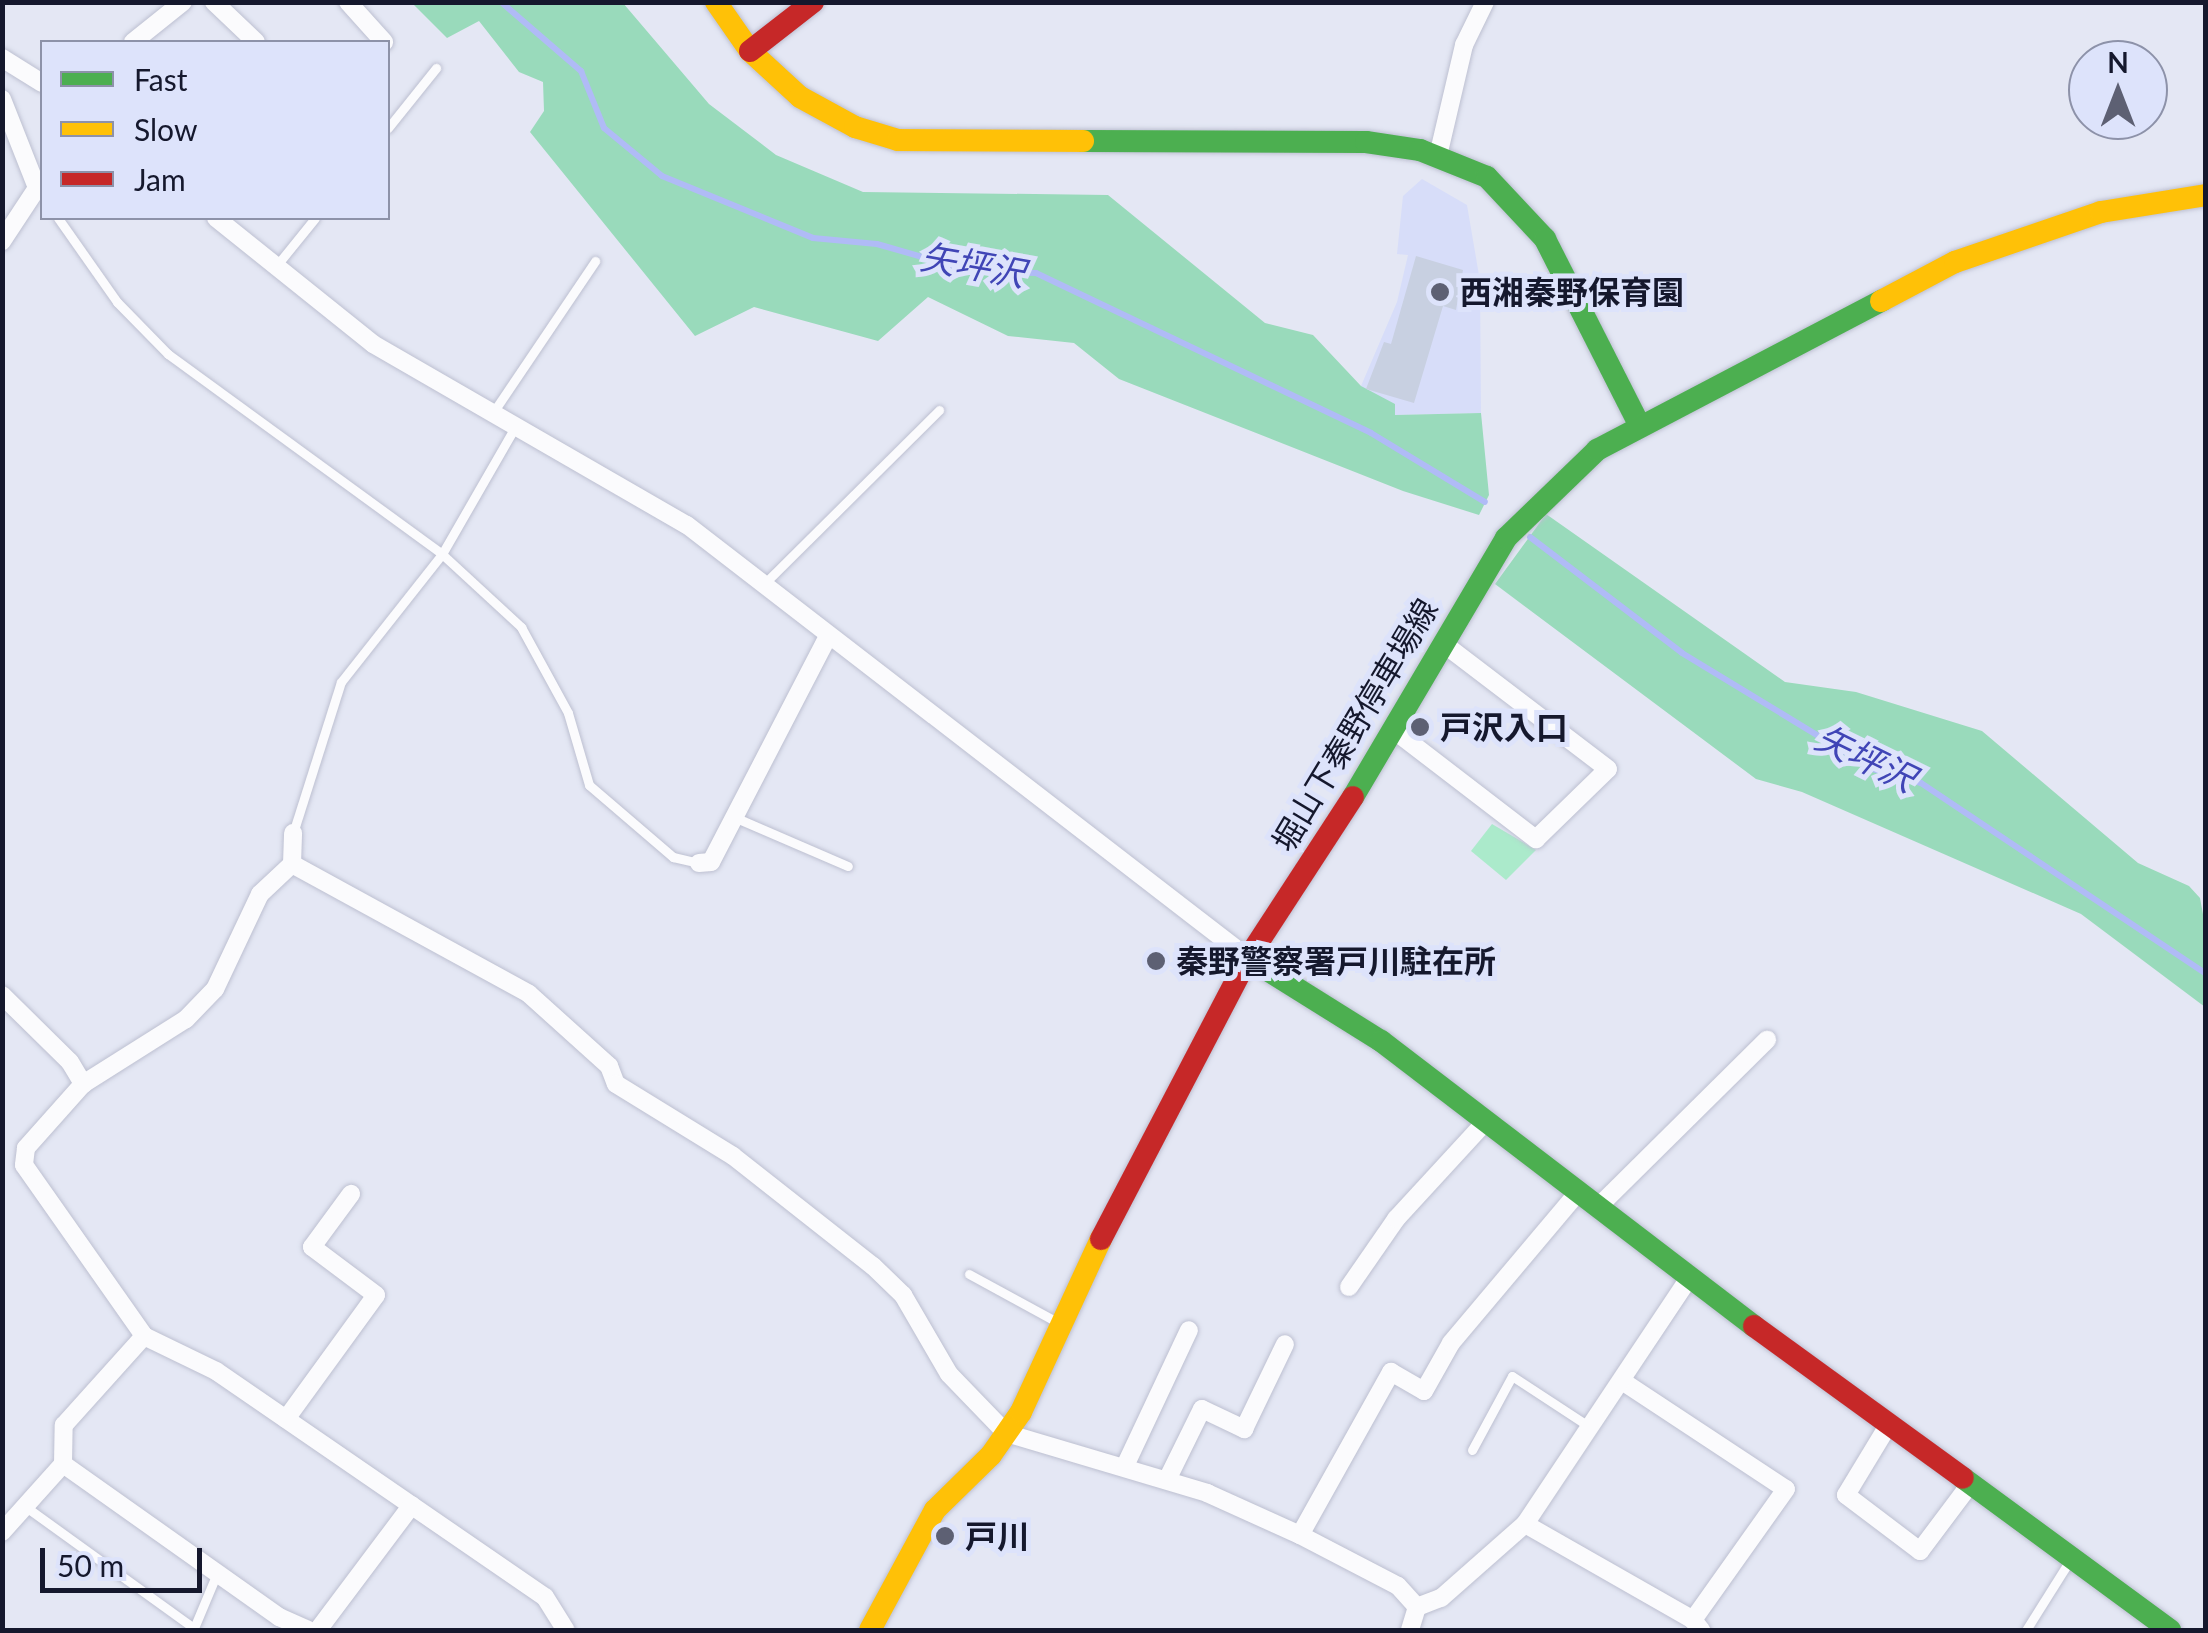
<!DOCTYPE html>
<html>
<head>
<meta charset="utf-8">
<style>
  body { margin:0 }
  #map { position:relative; width:2208px; height:1633px; overflow:hidden; background:#e4e7f4; font-family:Lato,"Noto Sans JP",sans-serif }
  div>[style] { position:absolute }
  .built>* { inset:0; background:#d7ddf9 }
  .green>* { inset:0; background:#abeacb }
  .forest>* { inset:0; background:#99dabb }
  .stream>* { height:6px; margin:-3px; padding:0 3px; transform-origin:3px; border-radius:3px; background:#b0bbf6 }
  .building>* { inset:0; background:#c8d0e1 }
  .roads { filter:drop-shadow(0 0 2px #bdc0d1) drop-shadow(0 0 2px #bdc0d1) }
  .lane>* { height:9px; margin:-4.5px; padding:0 4.5px; transform-origin:4.5px; border-radius:4.5px; background:#fbfbfd }
  .street>* { height:18px; margin:-9px; padding:0 9px; transform-origin:9px; border-radius:9px; background:#fbfbfd }
  .fast>* { height:22px; margin:-11px; padding:0 11px; transform-origin:11px; border-radius:11px; background:#4caf50 }
  .slow>* { height:22px; margin:-11px; padding:0 11px; transform-origin:11px; border-radius:11px; background:#ffc107 }
  .jam>* { height:22px; margin:-11px; padding:0 11px; transform-origin:11px; border-radius:11px; background:#c62828 }
  .dots>* { width:28px; height:28px; translate:-50% -50%; box-sizing:border-box; border:5px solid #dde3fb; border-radius:50% }
  span { translate:-50% -50%; white-space:nowrap; text-align:center; line-height:1.15; -webkit-text-stroke:10px #dde3fb; paint-order:stroke }
  .poi-label { font-size:32px; color:#15182d; font-weight:700 }
  .left { translate:0 -50%; text-align:left }
  .street-label { font-size:32px; color:#15182d }
  .water-label { font-size:35px; color:#4045b6; font-style:italic }
  .frame { position:absolute; inset:0; border:5px solid #15182d; pointer-events:none }
  .legend { position:absolute; left:40px; top:40px; width:350px; height:180px; box-sizing:border-box; background:#dde3fb; border:2px solid #8d92a9; margin:0; padding:12px 18px; list-style:none; font-size:30px; color:#15182d }
  .legend li { display:flex; align-items:center; gap:20px; height:50px }
  .legend b { width:50px; border:2px solid #8d92a9 }
  .north { position:absolute; left:2068px; top:40px; width:100px; height:100px; box-sizing:border-box; background:#dde3fb; border:2px solid #8d92a9; border-radius:50%; rotate:0deg; font-size:28px; font-weight:700; line-height:40px; text-align:center; color:#15182d }
  .north::after { content:''; display:block; margin:auto; width:35px; height:45px; background:#5d6073; clip-path:polygon(50% 0,100% 100%,50% 72%,0 100%) }
  .scale { position:absolute; left:40px; top:1548px; width:162px; height:45px; box-sizing:border-box; border:5px solid #15182d; border-top:0; padding-left:12px; font-size:30px; line-height:35px; white-space:nowrap; color:#15182d; -webkit-text-stroke:8px #dde3fb; paint-order:stroke }
</style>
</head>
<body>
<div id="map">
  <div class="built">
    <div style="clip-path:polygon(1422px 179px,1467px 205px,1480px 281px,1481px 413px,1395px 415px,1361px 386px,1397px 302px,1408px 255px,1397px 254px,1403px 196px)"></div>
  </div>
  <div class="green">
    <div style="clip-path:polygon(1492px 824px,1536px 850px,1506px 880px,1471px 851px)"></div>
  </div>
  <div class="forest">
    <div style="clip-path:polygon(412px 3px,623px 3px,709px 104px,776px 155px,863px 192px,1108px 195px,1265px 323px,1313px 335px,1361px 386px,1395px 404px,1395px 415px,1481px 413px,1489px 495px,1479px 515px,1403px 491px,1119px 379px,1074px 343px,1008px 336px,928px 297px,878px 341px,754px 307px,695px 336px,530px 132px,544px 111px,543px 82px,519px 72px,479px 21px,447px 38px)"></div>
    <div style="clip-path:polygon(1546px 514px,1785px 682px,1856px 692px,1982px 731px,2138px 863px,2189px 886px,2200px 898px,2205px 925px,2205px 1007px,2081px 914px,1802px 792px,1756px 779px,1495px 584px)"></div>
  </div>
  <div class="stream">
    <div style="left:501px;top:2px;width:106px;rotate:40.8deg"></div>
    <div style="left:581px;top:71px;width:61px;rotate:68deg"></div>
    <div style="left:604px;top:128px;width:75px;rotate:39.6deg"></div>
    <div style="left:662px;top:176px;width:163px;rotate:22.3deg"></div>
    <div style="left:813px;top:238px;width:64px;rotate:5.4deg"></div>
    <div style="left:877px;top:244px;width:98px;rotate:16deg"></div>
    <div style="left:971px;top:271px;width:65px;rotate:1.8deg"></div>
    <div style="left:1036px;top:273px;width:371px;rotate:25.5deg"></div>
    <div style="left:1371px;top:433px;width:133px;rotate:31.2deg"></div>
    <div style="left:1530px;top:537px;width:191px;rotate:37.3deg"></div>
    <div style="left:1682px;top:653px;width:223px;rotate:31.3deg"></div>
    <div style="left:1873px;top:769px;width:50px;rotate:16.3deg"></div>
    <div style="left:1921px;top:783px;width:343px;rotate:33.8deg"></div>
  </div>
  <div class="building">
    <div style="clip-path:polygon(1416px 256px,1463px 270px,1456px 310px,1443px 306px,1414px 403px,1366px 389px,1384px 342px,1391px 344px)"></div>
  </div>
  <div class="roads">
    <div class="lane">
      <div style="left:388px;top:128px;width:77px;rotate:-51.3deg"></div>
      <div style="left:58px;top:218px;width:103px;rotate:54.9deg"></div>
      <div style="left:117px;top:302px;width:73px;rotate:45.6deg"></div>
      <div style="left:168px;top:354px;width:339px;rotate:36.1deg"></div>
      <div style="left:442px;top:554px;width:108px;rotate:42.7deg"></div>
      <div style="left:521px;top:627px;width:98px;rotate:61.3deg"></div>
      <div style="left:568px;top:713px;width:75px;rotate:73.7deg"></div>
      <div style="left:589px;top:785px;width:111px;rotate:40.6deg"></div>
      <div style="left:673px;top:857px;width:26px;rotate:13deg"></div>
      <div style="left:277px;top:265px;width:60px;rotate:-51deg"></div>
      <div style="left:494px;top:411px;width:181px;rotate:-56deg"></div>
      <div style="left:766px;top:582px;width:244px;rotate:-44.8deg"></div>
      <div style="left:734px;top:817px;width:124px;rotate:23.3deg"></div>
      <div style="left:293px;top:833px;width:158px;rotate:-72.4deg"></div>
      <div style="left:341px;top:682px;width:163px;rotate:-51.7deg"></div>
      <div style="left:442px;top:554px;width:146px;rotate:-60.1deg"></div>
      <div style="left:969px;top:1274px;width:102px;rotate:28.6deg"></div>
      <div style="left:1472px;top:1450px;width:84px;rotate:-61.6deg"></div>
      <div style="left:1512px;top:1376px;width:93px;rotate:33.2deg"></div>
      <div style="left:26px;top:1507px;width:207px;rotate:35.8deg"></div>
      <div style="left:194px;top:1628px;width:60px;rotate:-67.3deg"></div>
      <div style="left:2026px;top:1630px;width:83px;rotate:-57.8deg"></div>
    </div>
    <div class="street">
      <div style="left:214px;top:2px;width:58px;rotate:43.6deg"></div>
      <div style="left:348px;top:2px;width:54px;rotate:48deg"></div>
      <div style="left:133px;top:42px;width:64px;rotate:-38.7deg"></div>
      <div style="left:2px;top:58px;width:47px;rotate:32deg"></div>
      <div style="left:2px;top:99px;width:96px;rotate:68.5deg"></div>
      <div style="left:37px;top:188px;width:64px;rotate:123.4deg"></div>
      <div style="left:1438px;top:156px;width:114px;rotate:-76.8deg"></div>
      <div style="left:1464px;top:45px;width:48px;rotate:-64deg"></div>
      <div style="left:216px;top:218px;width:201px;rotate:38.7deg"></div>
      <div style="left:373px;top:344px;width:362px;rotate:30deg"></div>
      <div style="left:687px;top:525px;width:709px;rotate:37.66deg"></div>
      <div style="left:1395px;top:731px;width:178px;rotate:37.5deg"></div>
      <div style="left:1536px;top:839px;width:100px;rotate:-44.2deg"></div>
      <div style="left:1608px;top:769px;width:205px;rotate:-142.7deg"></div>
      <div style="left:699px;top:863px;width:12px;rotate:-5deg"></div>
      <div style="left:711px;top:862px;width:254px;rotate:-62.6deg"></div>
      <div style="left:292px;top:864px;width:270px;rotate:28.7deg"></div>
      <div style="left:529px;top:994px;width:108px;rotate:42deg"></div>
      <div style="left:609px;top:1066px;width:19px;rotate:69deg"></div>
      <div style="left:616px;top:1084px;width:137px;rotate:31.6deg"></div>
      <div style="left:733px;top:1156px;width:178px;rotate:38.2deg"></div>
      <div style="left:873px;top:1266px;width:42px;rotate:44deg"></div>
      <div style="left:903px;top:1295px;width:91px;rotate:59.8deg"></div>
      <div style="left:949px;top:1374px;width:82px;rotate:46deg"></div>
      <div style="left:1006px;top:1433px;width:210px;rotate:16.6deg"></div>
      <div style="left:1207px;top:1493px;width:102px;rotate:24.3deg"></div>
      <div style="left:1300px;top:1535px;width:110px;rotate:27.5deg"></div>
      <div style="left:1398px;top:1586px;width:28px;rotate:48deg"></div>
      <div style="left:1417px;top:1607px;width:24px;rotate:107deg"></div>
      <div style="left:292px;top:864px;width:44px;rotate:136.8deg"></div>
      <div style="left:260px;top:894px;width:105px;rotate:115.3deg"></div>
      <div style="left:215px;top:989px;width:42px;rotate:134deg"></div>
      <div style="left:186px;top:1019px;width:122px;rotate:147.7deg"></div>
      <div style="left:83px;top:1084px;width:86px;rotate:131.7deg"></div>
      <div style="left:26px;top:1148px;width:17px;rotate:97deg"></div>
      <div style="left:24px;top:1165px;width:209px;rotate:54.9deg"></div>
      <div style="left:144px;top:1336px;width:80px;rotate:25.9deg"></div>
      <div style="left:216px;top:1371px;width:399px;rotate:34.5deg"></div>
      <div style="left:545px;top:1597px;width:39px;rotate:58deg"></div>
      <div style="left:292px;top:864px;width:31px;rotate:-88deg"></div>
      <div style="left:2px;top:995px;width:95px;rotate:44.6deg"></div>
      <div style="left:70px;top:1062px;width:26px;rotate:59deg"></div>
      <div style="left:1598px;top:1207px;width:238px;rotate:-44.7deg"></div>
      <div style="left:1349px;top:1287px;width:83px;rotate:-55.3deg"></div>
      <div style="left:1396px;top:1219px;width:133px;rotate:-47.4deg"></div>
      <div style="left:1622px;top:1381px;width:196px;rotate:33.4deg"></div>
      <div style="left:1786px;top:1489px;width:161px;rotate:125.4deg"></div>
      <div style="left:286px;top:1419px;width:153px;rotate:-54deg"></div>
      <div style="left:376px;top:1295px;width:80px;rotate:-143.1deg"></div>
      <div style="left:312px;top:1247px;width:66px;rotate:-53.7deg"></div>
      <div style="left:1889px;top:1424px;width:83px;rotate:121.2deg"></div>
      <div style="left:1846px;top:1495px;width:93px;rotate:37.1deg"></div>
      <div style="left:1920px;top:1551px;width:85px;rotate:-53.1deg"></div>
      <div style="left:63px;top:1464px;width:265px;rotate:35.3deg"></div>
      <div style="left:279px;top:1617px;width:32px;rotate:24deg"></div>
      <div style="left:1125px;top:1466px;width:150px;rotate:-64.8deg"></div>
      <div style="left:1167px;top:1480px;width:79px;rotate:-63.8deg"></div>
      <div style="left:1202px;top:1409px;width:47px;rotate:25.5deg"></div>
      <div style="left:1244px;top:1429px;width:94px;rotate:-64.2deg"></div>
      <div style="left:1525px;top:1524px;width:193px;rotate:29.7deg"></div>
      <div style="left:1693px;top:1620px;width:13px;rotate:51deg"></div>
      <div style="left:2px;top:1532px;width:91px;rotate:-48.1deg"></div>
      <div style="left:63px;top:1464px;width:39px;rotate:-89deg"></div>
      <div style="left:64px;top:1425px;width:120px;rotate:-48deg"></div>
      <div style="left:1300px;top:1535px;width:187px;rotate:-60.8deg"></div>
      <div style="left:1391px;top:1372px;width:38px;rotate:30deg"></div>
      <div style="left:1424px;top:1391px;width:55px;rotate:-60.6deg"></div>
      <div style="left:1451px;top:1343px;width:197px;rotate:-49.9deg"></div>
      <div style="left:1417px;top:1607px;width:26px;rotate:-21deg"></div>
      <div style="left:1441px;top:1598px;width:112px;rotate:-41.4deg"></div>
      <div style="left:1525px;top:1524px;width:296px;rotate:-56.3deg"></div>
      <div style="left:318px;top:1630px;width:156px;rotate:-53.1deg"></div>
    </div>
    <div class="fast">
      <div style="left:1083px;top:141px;width:283px;rotate:0.2deg"></div>
      <div style="left:1366px;top:142px;width:55px;rotate:8.4deg"></div>
      <div style="left:1420px;top:150px;width:72px;rotate:21.9deg"></div>
      <div style="left:1487px;top:177px;width:85px;rotate:46.9deg"></div>
      <div style="left:1545px;top:239px;width:210px;rotate:63.1deg"></div>
      <div style="left:1353px;top:797px;width:301px;rotate:-59.4deg"></div>
      <div style="left:1506px;top:538px;width:127px;rotate:-44deg"></div>
      <div style="left:1597px;top:450px;width:321px;rotate:-27.7deg"></div>
      <div style="left:1248px;top:958px;width:157px;rotate:32deg"></div>
      <div style="left:1381px;top:1041px;width:469px;rotate:37.4deg"></div>
      <div style="left:1963px;top:1478px;width:257px;rotate:36.3deg"></div>
    </div>
    <div class="slow">
      <div style="left:716px;top:2px;width:60px;rotate:55.2deg"></div>
      <div style="left:750px;top:51px;width:68px;rotate:42.6deg"></div>
      <div style="left:800px;top:97px;width:63px;rotate:28.6deg"></div>
      <div style="left:855px;top:127px;width:45px;rotate:16.8deg"></div>
      <div style="left:898px;top:140px;width:185px;rotate:0.3deg"></div>
      <div style="left:1881px;top:301px;width:84px;rotate:-27.8deg"></div>
      <div style="left:1955px;top:262px;width:154px;rotate:-18.9deg"></div>
      <div style="left:2101px;top:212px;width:106px;rotate:-9.2deg"></div>
      <div style="left:870px;top:1630px;width:136px;rotate:-61.6deg"></div>
      <div style="left:935px;top:1510px;width:78px;rotate:-44.5deg"></div>
      <div style="left:991px;top:1455px;width:52px;rotate:-55.1deg"></div>
      <div style="left:1021px;top:1412px;width:191px;rotate:-65.2deg"></div>
    </div>
    <div class="jam">
      <div style="left:750px;top:51px;width:80px;rotate:-37.9deg"></div>
      <div style="left:1101px;top:1239px;width:317px;rotate:-62.4deg"></div>
      <div style="left:1248px;top:958px;width:192px;rotate:-56.9deg"></div>
      <div style="left:1754px;top:1326px;width:258px;rotate:36deg"></div>
    </div>
  </div>
  <div class="dots">
    <div style="left:1440px;top:292px;background:#5d6073"></div>
    <div style="left:1420px;top:727px;background:#5d6073"></div>
    <div style="left:1156px;top:961px;background:#5d6073"></div>
    <div style="left:945px;top:1536px;background:#5d6073"></div>
  </div>
  <div class="poi-label">
    <span class="left" style="left:1460px;top:292px">西湘秦野保育園</span>
    <span class="left" style="left:1440px;top:727px">戸沢入口</span>
    <span class="left" style="left:1176px;top:961px">秦野警察署戸川駐在所</span>
    <span class="left" style="left:965px;top:1536px">戸川</span>
  </div>
  <div class="street-label">
    <span style="left:1355px;top:725px;rotate:-59deg">堀山下秦野停車場線</span>
  </div>
  <div class="water-label">
    <span style="left:973px;top:264px;rotate:10deg">矢坪沢</span>
    <span style="left:1866px;top:757px;rotate:26deg">矢坪沢</span>
  </div>
  <div class="frame"></div>
  <ul class="legend">
  <li><b style="height:12px;background:#4caf50"></b>Fast</li>
  <li><b style="height:12px;background:#ffc107"></b>Slow</li>
  <li><b style="height:12px;background:#c62828"></b>Jam</li>
  </ul>
  <div class="north">N</div>
  <div class="scale">50 m</div>
</div>
</body>
</html>
